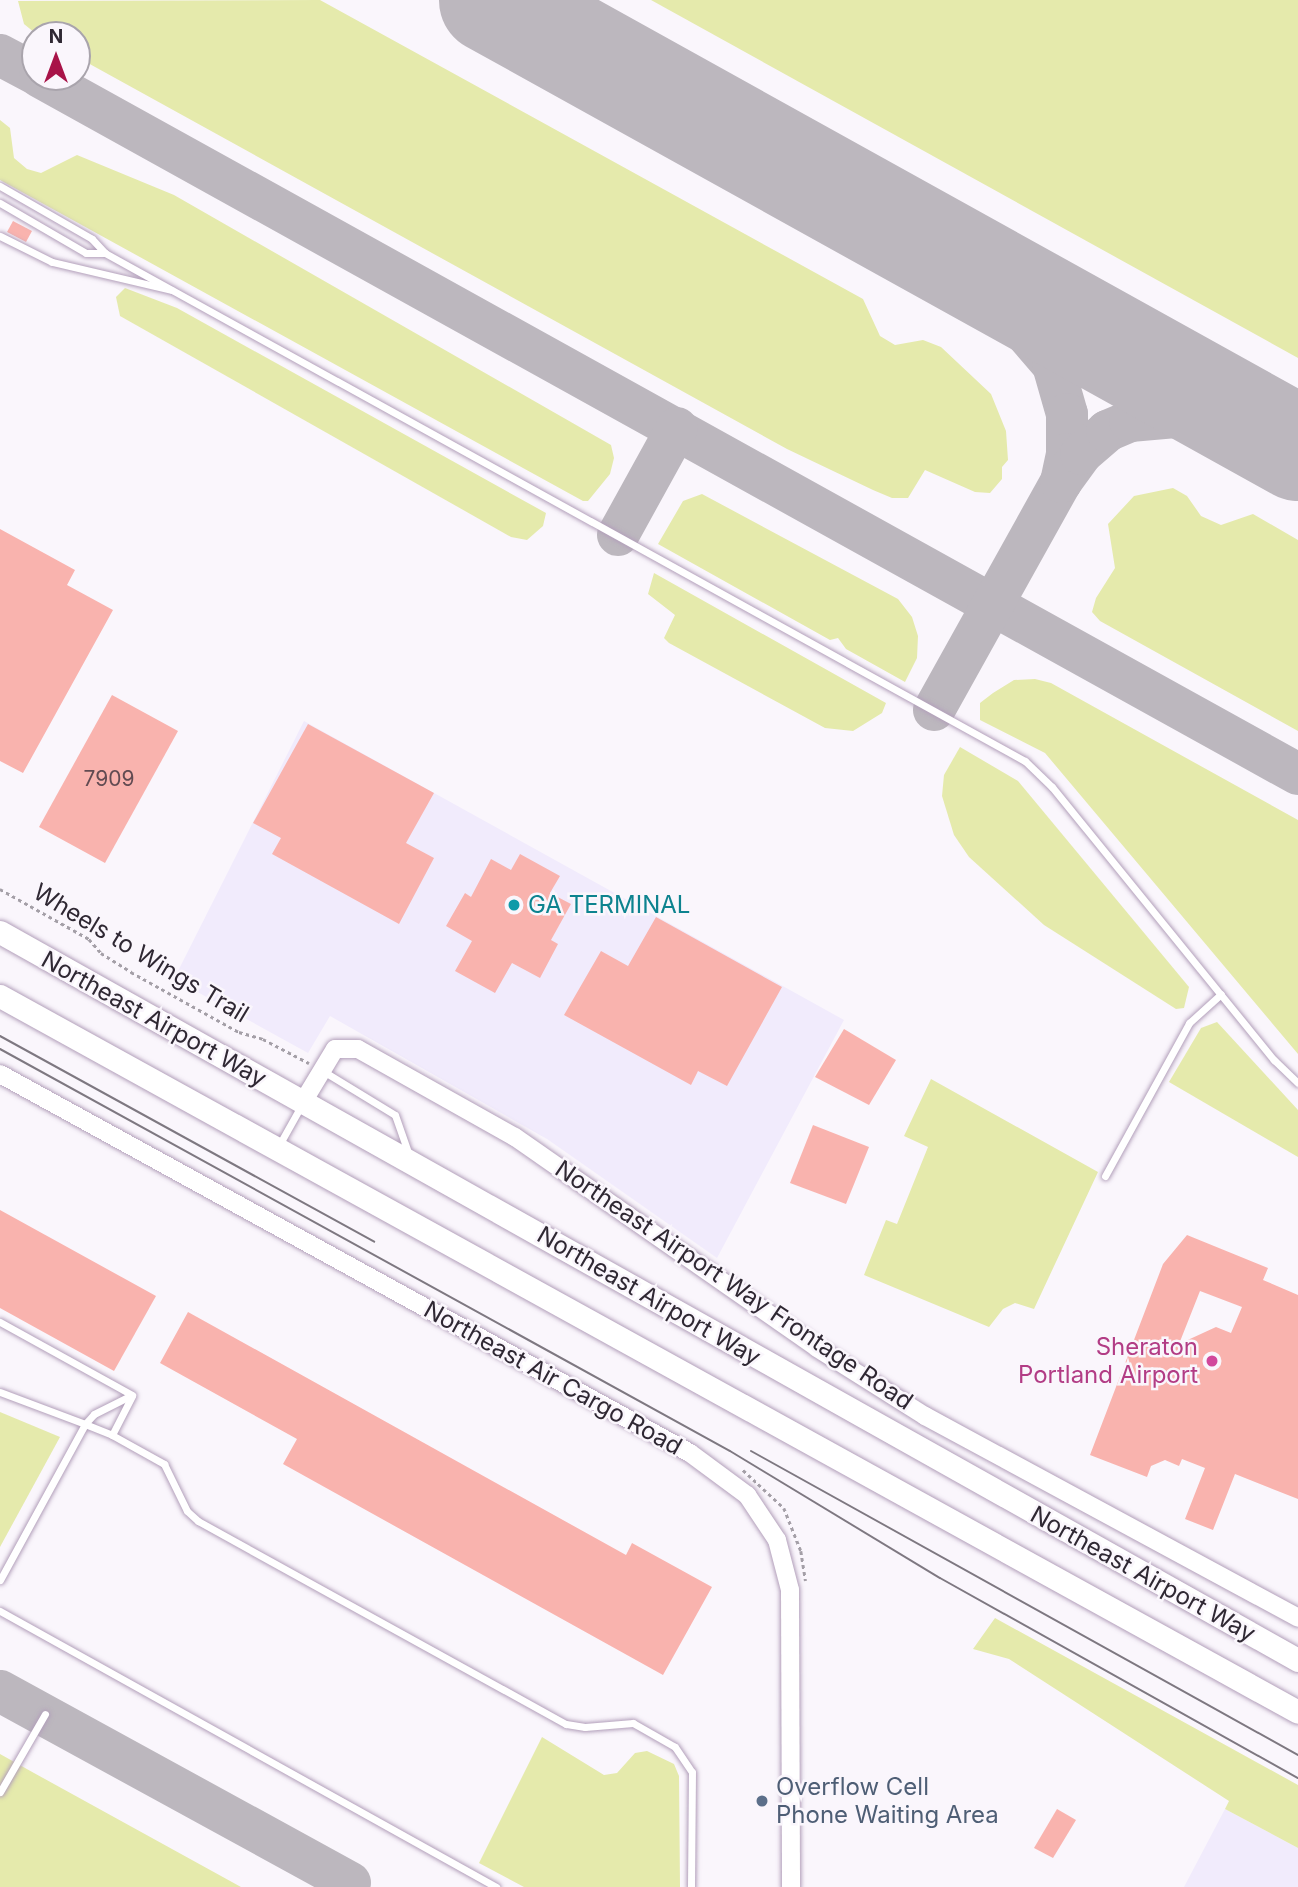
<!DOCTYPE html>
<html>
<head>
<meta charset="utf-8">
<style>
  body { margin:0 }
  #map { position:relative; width:1298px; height:1887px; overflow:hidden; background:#faf6fc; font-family:Inter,sans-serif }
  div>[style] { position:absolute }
  .commercial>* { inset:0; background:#f1ebfc }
  .green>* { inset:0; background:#e5eaac }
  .taxiway>* { height:42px; margin:-21px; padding:0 21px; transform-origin:21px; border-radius:21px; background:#bcb7be }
  .runway>* { height:105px; margin:-52.5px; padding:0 52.5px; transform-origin:52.5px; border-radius:52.5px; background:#bcb7be }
  .building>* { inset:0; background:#f9b3ae }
  .path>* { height:2.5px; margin-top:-1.25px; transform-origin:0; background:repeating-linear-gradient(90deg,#a49fa7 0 3.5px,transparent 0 7px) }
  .roads { filter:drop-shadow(0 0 2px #b29fba) drop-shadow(0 0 2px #b29fba) }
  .service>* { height:7px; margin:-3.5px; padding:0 3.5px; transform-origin:3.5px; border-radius:3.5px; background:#fff }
  .tertiary>* { height:18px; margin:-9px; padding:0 9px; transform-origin:9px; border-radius:9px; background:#fff }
  .primary>* { height:23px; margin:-11.5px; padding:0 11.5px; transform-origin:11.5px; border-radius:11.5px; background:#fff }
  .tram>* { height:2px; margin:-1px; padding:0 1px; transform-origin:1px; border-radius:1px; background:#7e7881 }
  .dots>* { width:19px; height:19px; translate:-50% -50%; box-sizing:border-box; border:4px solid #faf6fc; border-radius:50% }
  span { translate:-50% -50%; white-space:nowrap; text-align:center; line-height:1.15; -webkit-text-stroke:5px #faf6fc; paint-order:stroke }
  .number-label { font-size:21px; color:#624b52 }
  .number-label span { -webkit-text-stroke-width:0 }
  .culture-label { font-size:24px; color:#0d838f }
  .left { translate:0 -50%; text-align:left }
  .street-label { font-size:24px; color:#2f2833 }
  .hotel-label { font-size:24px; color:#b23c85 }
  .right { translate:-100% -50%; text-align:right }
  .service-label { font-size:24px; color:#4e5e75 }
  .north { position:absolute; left:21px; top:21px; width:70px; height:70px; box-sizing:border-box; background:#faf6fc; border:2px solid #a9a4ac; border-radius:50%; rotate:0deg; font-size:19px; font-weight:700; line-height:28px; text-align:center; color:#2f2833 }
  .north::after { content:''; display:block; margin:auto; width:24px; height:32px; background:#a81348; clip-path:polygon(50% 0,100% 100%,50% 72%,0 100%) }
</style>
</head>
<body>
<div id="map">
  <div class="commercial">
    <div style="clip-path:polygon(304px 721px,844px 1020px,717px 1258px,547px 1139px,330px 1016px,308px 1053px,174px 979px)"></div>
    <div style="clip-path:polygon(1225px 1809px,1298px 1848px,1298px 1887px,1184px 1887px)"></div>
  </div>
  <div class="green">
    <div style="clip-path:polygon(320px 0,863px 299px,880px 336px,895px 345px,923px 340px,941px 347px,991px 394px,1006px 431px,1008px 460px,1002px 467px,1002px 479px,990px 493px,975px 492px,925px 470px,908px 498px,892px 498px,873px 490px,787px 449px,77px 57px,77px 35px,35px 33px,24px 24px,18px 1px)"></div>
    <div style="clip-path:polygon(651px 0,1298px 0,1298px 358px)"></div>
    <div style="clip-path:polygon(0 120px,10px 128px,14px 158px,27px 169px,41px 173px,77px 155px,174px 195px,611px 445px,614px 458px,610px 474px,588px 501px,583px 501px,0 180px)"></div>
    <div style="clip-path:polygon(125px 288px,177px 308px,546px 513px,543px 526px,527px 540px,511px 537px,120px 316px,116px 297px)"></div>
    <div style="clip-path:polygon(1173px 488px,1187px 496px,1201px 516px,1221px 525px,1253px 514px,1298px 540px,1298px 731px,1100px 621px,1092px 612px,1096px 598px,1115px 568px,1108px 524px,1134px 496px)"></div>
    <div style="clip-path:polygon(702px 494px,898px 599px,912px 617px,918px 636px,917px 658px,905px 682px,846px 649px,838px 638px,830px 640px,658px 544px,683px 501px)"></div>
    <div style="clip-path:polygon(654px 573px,886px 703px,882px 713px,853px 731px,825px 728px,669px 643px,664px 638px,675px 615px,648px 594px)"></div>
    <div style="clip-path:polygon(1035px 679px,1051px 683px,1298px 820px,1298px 1054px,1045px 753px,980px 720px,980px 703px,993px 693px,1014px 680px)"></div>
    <div style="clip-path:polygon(960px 747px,1018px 781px,1189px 987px,1184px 1008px,1176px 1009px,1044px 925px,969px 857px,954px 835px,942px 796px,944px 775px)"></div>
    <div style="clip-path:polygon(1217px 1022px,1298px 1110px,1298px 1157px,1169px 1082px,1201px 1028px)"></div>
    <div style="clip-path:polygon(931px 1079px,1098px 1172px,1034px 1309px,1015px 1303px,1003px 1309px,989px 1327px,864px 1275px,886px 1220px,897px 1224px,928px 1147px,904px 1136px)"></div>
    <div style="clip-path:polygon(0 1412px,60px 1437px,0 1547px)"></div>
    <div style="clip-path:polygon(995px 1618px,1298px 1785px,1298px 1848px,1225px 1809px,1229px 1801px,1009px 1659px,973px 1649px)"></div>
    <div style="clip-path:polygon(542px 1737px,604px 1775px,617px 1773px,635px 1753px,647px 1751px,674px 1764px,679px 1776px,680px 1887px,524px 1887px,479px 1863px)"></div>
    <div style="clip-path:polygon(0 1754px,34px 1773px,241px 1887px,0 1887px)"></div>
  </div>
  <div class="taxiway">
    <div style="left:0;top:55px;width:40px;rotate:28deg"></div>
    <div style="left:40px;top:77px;width:1438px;rotate:28.99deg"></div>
    <div style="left:965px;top:263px;width:135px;rotate:49.2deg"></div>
    <div style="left:1053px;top:365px;width:51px;rotate:74.1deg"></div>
    <div style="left:1067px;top:414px;width:40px;rotate:90deg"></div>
    <div style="left:1067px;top:454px;width:29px;rotate:102deg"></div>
    <div style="left:618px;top:535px;width:122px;rotate:-61.1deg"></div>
    <div style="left:934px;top:710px;width:261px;rotate:-60.9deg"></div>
    <div style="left:1061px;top:482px;width:34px;rotate:-54deg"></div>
    <div style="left:1081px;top:454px;width:35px;rotate:-41deg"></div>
    <div style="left:1107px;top:431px;width:25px;rotate:-23deg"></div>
    <div style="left:1130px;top:421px;width:57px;rotate:-5deg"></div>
    <div style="left:1187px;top:416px;width:72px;rotate:7.2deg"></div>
    <div style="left:0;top:1691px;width:399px;rotate:28.7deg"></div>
  </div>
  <div class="runway">
    <div style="left:491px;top:0;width:923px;rotate:29.04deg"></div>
  </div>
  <div class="building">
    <div style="clip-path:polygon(13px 221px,32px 231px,26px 242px,7px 232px)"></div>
    <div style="clip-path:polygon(0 529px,75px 570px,67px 585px,113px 610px,23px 773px,0 761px)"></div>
    <div style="clip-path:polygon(112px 695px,178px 731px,105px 863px,39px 827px)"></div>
    <div style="clip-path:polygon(308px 724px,434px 793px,406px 843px,434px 858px,399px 924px,272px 854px,281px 838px,253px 823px)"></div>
    <div style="clip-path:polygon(520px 854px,560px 876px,550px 893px,571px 904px,551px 940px,558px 944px,540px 978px,512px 963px,495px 993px,455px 971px,472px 941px,446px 926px,465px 893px,471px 897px,491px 859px,511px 870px)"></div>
    <div style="clip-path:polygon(656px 917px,782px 987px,727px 1086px,698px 1071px,691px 1085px,564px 1015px,601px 951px,628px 966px)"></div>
    <div style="clip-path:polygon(844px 1029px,896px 1060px,869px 1105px,815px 1077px)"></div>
    <div style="clip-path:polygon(813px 1125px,869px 1147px,846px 1204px,790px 1183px)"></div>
    <div style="clip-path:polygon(0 1210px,156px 1296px,114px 1371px,0 1308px)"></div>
    <div style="clip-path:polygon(evenodd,1187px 1235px,1268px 1268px,1263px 1280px,1298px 1295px,1298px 1499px,1235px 1474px,1213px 1530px,1185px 1519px,1205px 1468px,1182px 1459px,1179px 1466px,1165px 1460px,1151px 1466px,1147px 1477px,1090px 1455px,1163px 1264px,1187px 1235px,1200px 1291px,1242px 1307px,1231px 1333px,1216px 1327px,1179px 1344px,1200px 1291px)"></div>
    <div style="clip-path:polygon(188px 1312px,626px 1555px,632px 1543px,712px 1587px,663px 1675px,283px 1464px,297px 1439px,160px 1363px)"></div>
    <div style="clip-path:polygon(1057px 1809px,1076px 1820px,1053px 1858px,1034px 1848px)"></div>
  </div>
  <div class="path">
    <div style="left:0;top:889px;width:102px;rotate:29.3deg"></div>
    <div style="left:89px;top:939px;width:18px;rotate:49deg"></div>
    <div style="left:101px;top:953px;width:36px;rotate:32deg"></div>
    <div style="left:131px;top:972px;width:124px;rotate:29.1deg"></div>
    <div style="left:239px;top:1032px;width:25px;rotate:16deg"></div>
    <div style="left:263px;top:1039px;width:52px;rotate:27.6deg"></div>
    <div style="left:743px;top:1470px;width:56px;rotate:42.8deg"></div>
    <div style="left:784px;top:1508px;width:46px;rotate:68.4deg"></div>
    <div style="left:801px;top:1551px;width:30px;rotate:81deg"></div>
  </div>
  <div class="roads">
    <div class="service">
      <div style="left:0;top:186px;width:106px;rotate:29.9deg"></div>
      <div style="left:92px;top:239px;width:19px;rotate:47deg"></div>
      <div style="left:105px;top:253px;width:1051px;rotate:28.91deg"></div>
      <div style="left:1025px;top:761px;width:37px;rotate:44deg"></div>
      <div style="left:1052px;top:787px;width:352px;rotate:50.9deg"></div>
      <div style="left:1274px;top:1060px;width:33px;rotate:44deg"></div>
      <div style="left:0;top:203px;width:99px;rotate:30.2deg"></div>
      <div style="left:86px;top:253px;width:19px"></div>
      <div style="left:0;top:236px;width:58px;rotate:26.6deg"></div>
      <div style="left:52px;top:262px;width:122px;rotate:13.2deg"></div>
      <div style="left:323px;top:1071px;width:84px;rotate:31.4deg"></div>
      <div style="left:395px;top:1115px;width:42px;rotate:70.7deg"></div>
      <div style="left:278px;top:1147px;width:47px;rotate:-60.7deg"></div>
      <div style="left:1105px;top:1176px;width:175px;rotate:-61.2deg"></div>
      <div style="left:1189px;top:1023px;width:43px;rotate:-42.2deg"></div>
      <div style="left:0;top:1322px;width:151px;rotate:28.9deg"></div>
      <div style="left:0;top:1392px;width:91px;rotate:20.6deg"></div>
      <div style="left:85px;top:1424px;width:13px;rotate:-48deg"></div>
      <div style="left:94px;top:1414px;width:42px;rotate:-26.6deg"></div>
      <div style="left:112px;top:1435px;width:44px;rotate:-62.9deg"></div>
      <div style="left:0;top:1580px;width:178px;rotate:-61.4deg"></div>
      <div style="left:85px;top:1424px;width:29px;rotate:22deg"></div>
      <div style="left:112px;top:1435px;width:60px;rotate:29.1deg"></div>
      <div style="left:164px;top:1464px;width:52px;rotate:63.9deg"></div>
      <div style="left:187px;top:1511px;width:15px;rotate:42deg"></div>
      <div style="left:198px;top:1521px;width:420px;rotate:28.9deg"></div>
      <div style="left:566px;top:1724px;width:19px;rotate:9deg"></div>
      <div style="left:585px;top:1727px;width:48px;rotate:-4.8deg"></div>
      <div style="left:633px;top:1723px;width:48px;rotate:29.7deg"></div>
      <div style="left:675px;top:1747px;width:30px;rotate:56deg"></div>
      <div style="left:692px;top:1772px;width:115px;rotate:90.5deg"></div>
      <div style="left:0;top:1611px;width:568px;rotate:29.09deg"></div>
      <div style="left:0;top:1792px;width:90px;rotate:-60deg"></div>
    </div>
    <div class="tertiary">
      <div style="left:0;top:1074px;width:787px;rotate:28.78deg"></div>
      <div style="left:690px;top:1453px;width:71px;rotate:36.4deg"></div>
      <div style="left:747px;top:1495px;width:54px;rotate:56.3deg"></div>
      <div style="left:777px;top:1540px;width:52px;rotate:75.4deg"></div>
      <div style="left:790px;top:1590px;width:297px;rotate:89.8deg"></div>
      <div style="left:303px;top:1102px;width:62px;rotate:-58.9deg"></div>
      <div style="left:335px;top:1049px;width:23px"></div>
      <div style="left:358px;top:1049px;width:180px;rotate:29.3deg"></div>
      <div style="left:515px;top:1137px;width:368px;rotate:34.9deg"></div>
      <div style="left:817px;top:1348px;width:128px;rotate:32.2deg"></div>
      <div style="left:925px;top:1416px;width:424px;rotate:28.4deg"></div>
    </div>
    <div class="primary">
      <div style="left:0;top:932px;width:1488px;rotate:29.29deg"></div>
      <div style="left:0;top:996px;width:1482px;rotate:28.88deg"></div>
    </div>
  </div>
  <div class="tram">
    <div style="left:0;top:1036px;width:427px;rotate:28.8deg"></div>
    <div style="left:0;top:1049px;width:833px;rotate:28.84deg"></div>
    <div style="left:730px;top:1451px;width:245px;rotate:31.2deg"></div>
    <div style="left:940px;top:1578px;width:410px;rotate:29.2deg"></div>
    <div style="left:751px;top:1451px;width:626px;rotate:29.06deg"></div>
  </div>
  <div class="dots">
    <div style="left:514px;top:905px;background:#0f9aa8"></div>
    <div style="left:1212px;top:1361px;background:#d1479c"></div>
    <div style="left:762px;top:1801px;background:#5c6f8a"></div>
  </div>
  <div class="number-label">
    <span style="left:109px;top:779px">7909</span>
  </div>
  <div class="culture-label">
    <span class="left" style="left:528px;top:905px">GA TERMINAL</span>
  </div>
  <div class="street-label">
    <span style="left:141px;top:953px;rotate:31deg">Wheels to Wings Trail</span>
    <span style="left:154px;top:1019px;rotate:29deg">Northeast Airport Way</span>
    <span style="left:734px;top:1285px;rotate:34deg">Northeast Airport Way Frontage Road</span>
    <span style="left:649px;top:1296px;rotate:30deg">Northeast Airport Way</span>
    <span style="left:553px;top:1378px;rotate:29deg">Northeast Air Cargo Road</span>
    <span style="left:1143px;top:1574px;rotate:29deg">Northeast Airport Way</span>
  </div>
  <div class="hotel-label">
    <span class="right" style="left:1198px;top:1361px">Sheraton<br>Portland Airport</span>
  </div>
  <div class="service-label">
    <span class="left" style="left:776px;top:1801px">Overflow Cell<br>Phone Waiting Area</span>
  </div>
  <div class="north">N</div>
</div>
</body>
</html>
